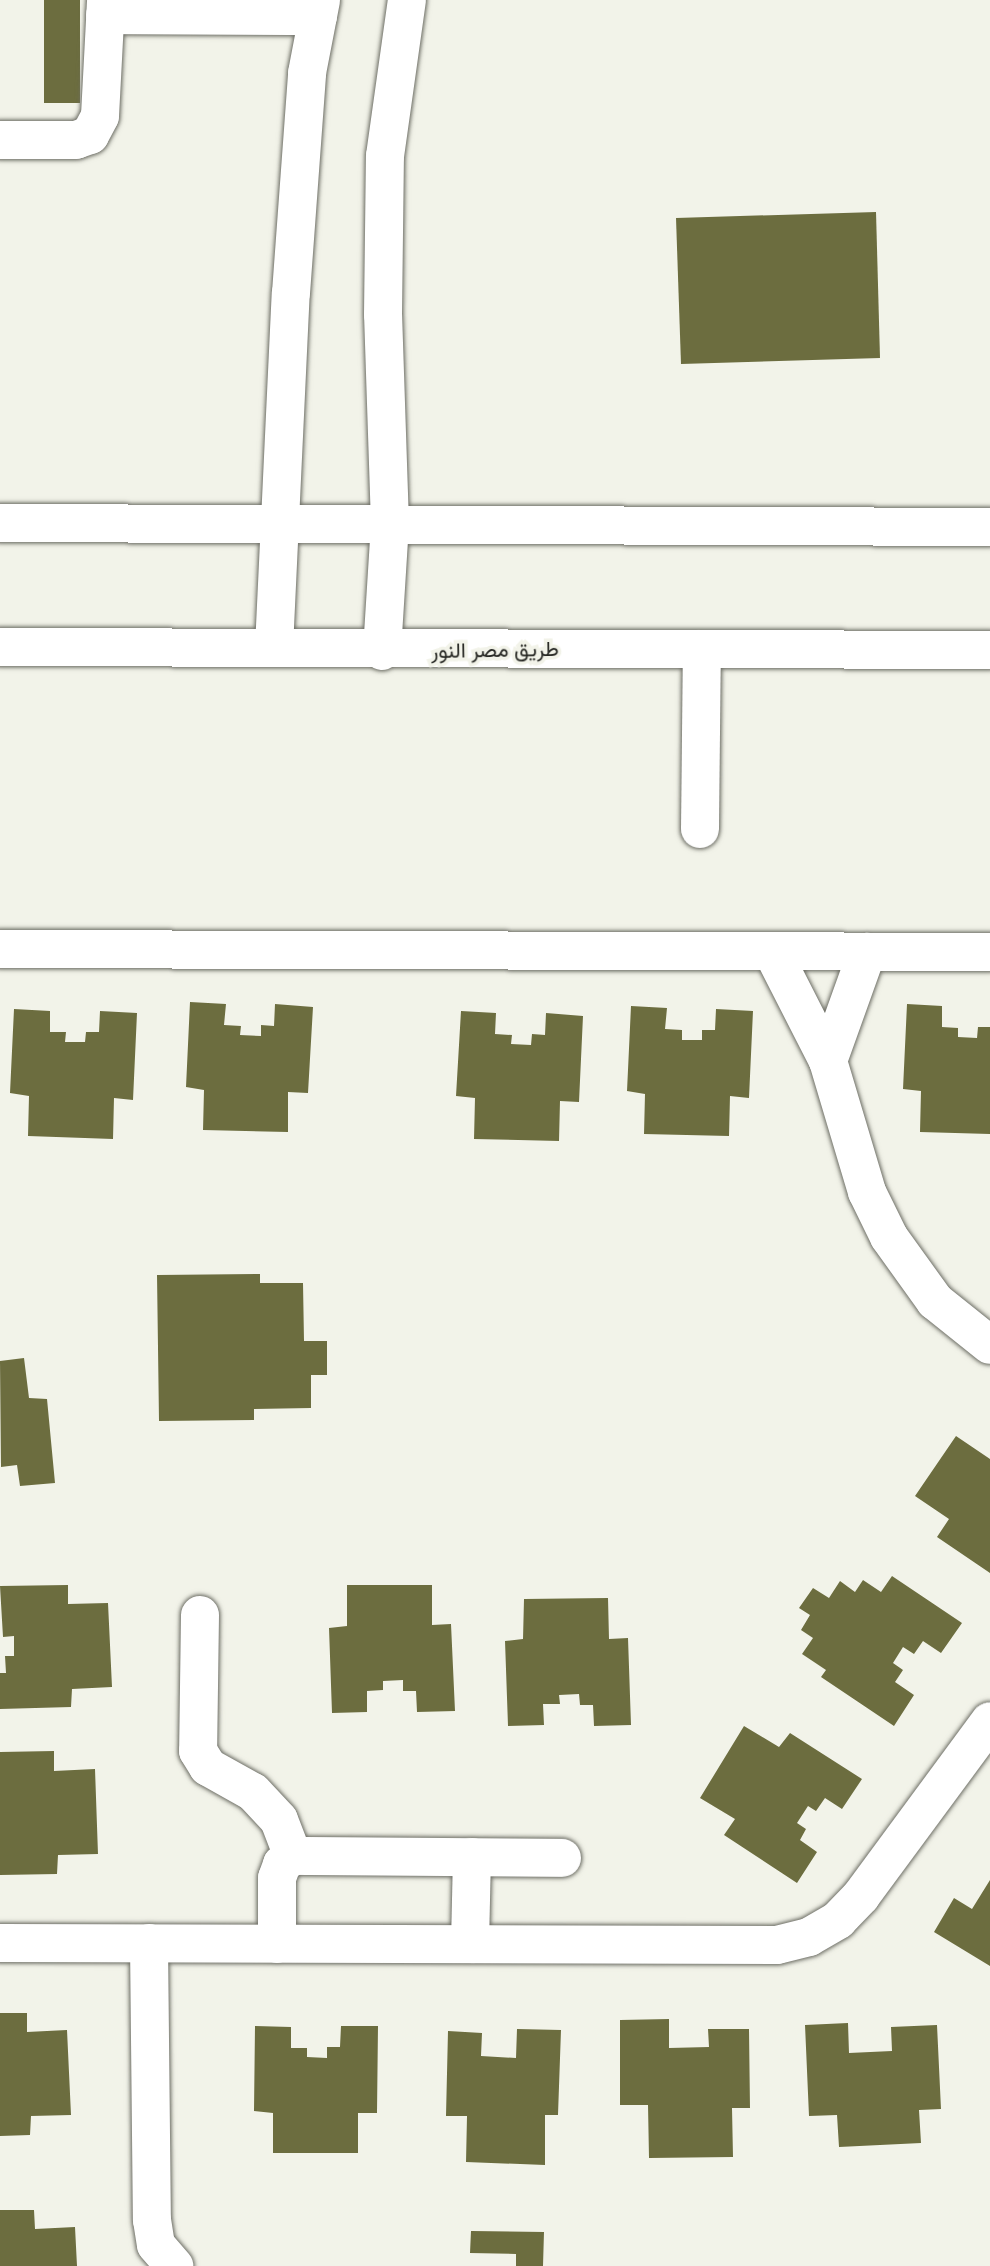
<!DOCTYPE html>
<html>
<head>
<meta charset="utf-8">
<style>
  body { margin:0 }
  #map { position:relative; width:990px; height:2266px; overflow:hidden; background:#f2f3e9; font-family:"PT Sans",Vazirmatn,sans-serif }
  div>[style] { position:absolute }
  .building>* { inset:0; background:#6c6d3f }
  .roads { filter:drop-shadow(0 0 2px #6d6e65) drop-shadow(0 0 2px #6d6e65) }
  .minor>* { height:38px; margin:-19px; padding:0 19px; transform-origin:19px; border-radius:19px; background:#fff }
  span { translate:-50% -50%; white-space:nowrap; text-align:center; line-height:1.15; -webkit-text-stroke:7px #f2f3e9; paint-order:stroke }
  .street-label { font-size:21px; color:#252622 }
</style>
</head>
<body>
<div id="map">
  <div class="building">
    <div style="clip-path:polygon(44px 0,80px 0,80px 103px,44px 103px)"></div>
    <div style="clip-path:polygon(876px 212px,880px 358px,681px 364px,676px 218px)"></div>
    <div style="clip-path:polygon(190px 1002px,226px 1004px,224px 1025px,241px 1026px,240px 1035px,261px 1036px,261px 1025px,274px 1026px,275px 1004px,313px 1007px,308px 1093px,288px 1092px,288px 1132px,203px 1130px,204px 1090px,186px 1087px)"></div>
    <div style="clip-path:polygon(907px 1004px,942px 1006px,942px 1027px,958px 1028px,958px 1037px,977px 1038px,978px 1027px,990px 1027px,990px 1134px,920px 1132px,921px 1091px,903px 1089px)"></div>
    <div style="clip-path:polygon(631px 1006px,667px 1008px,665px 1029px,682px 1030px,682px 1040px,702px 1040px,702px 1030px,715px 1030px,716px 1009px,753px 1011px,749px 1098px,730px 1096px,729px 1136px,644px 1134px,645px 1094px,627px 1091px)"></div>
    <div style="clip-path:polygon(14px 1009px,50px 1011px,50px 1032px,66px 1032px,65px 1042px,85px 1042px,86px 1032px,99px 1032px,100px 1011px,137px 1013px,133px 1100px,114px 1098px,113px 1139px,28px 1136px,29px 1096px,10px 1093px)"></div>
    <div style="clip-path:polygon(461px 1011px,496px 1013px,495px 1034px,512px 1035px,511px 1044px,531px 1045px,532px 1034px,545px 1035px,546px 1013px,583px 1016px,579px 1102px,560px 1101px,559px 1141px,474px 1139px,475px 1098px,456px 1096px)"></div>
    <div style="clip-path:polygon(260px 1274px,260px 1283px,303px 1283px,304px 1341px,327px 1341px,327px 1375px,311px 1375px,311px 1408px,254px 1409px,254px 1420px,159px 1421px,157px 1275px)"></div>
    <div style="clip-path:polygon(24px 1358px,29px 1398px,47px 1399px,55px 1483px,20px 1486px,17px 1465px,1px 1467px,0 1361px)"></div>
    <div style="clip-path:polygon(956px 1436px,990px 1459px,990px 1573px,937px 1537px,949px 1519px,915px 1496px)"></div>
    <div style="clip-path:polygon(892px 1576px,962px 1623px,941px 1653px,923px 1641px,914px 1654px,903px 1647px,893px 1663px,903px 1670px,895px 1682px,914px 1695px,894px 1726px,821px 1677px,826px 1670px,802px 1654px,813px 1638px,801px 1630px,810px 1615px,799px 1608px,813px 1588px,829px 1598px,840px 1581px,855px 1592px,863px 1580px,881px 1592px)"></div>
    <div style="clip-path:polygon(68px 1585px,68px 1604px,108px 1603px,112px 1687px,72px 1689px,71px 1707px,0 1709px,0 1673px,6px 1673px,5px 1656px,14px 1656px,14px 1636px,3px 1637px,0 1586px)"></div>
    <div style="clip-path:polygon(347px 1585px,432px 1585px,432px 1625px,451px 1624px,455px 1711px,417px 1712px,416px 1691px,403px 1691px,403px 1680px,383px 1681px,383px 1690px,367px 1691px,367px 1712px,332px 1713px,329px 1628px,347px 1626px)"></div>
    <div style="clip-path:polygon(608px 1598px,609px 1639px,628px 1638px,631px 1725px,594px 1726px,593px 1705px,580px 1705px,579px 1694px,559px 1695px,560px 1704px,543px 1704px,544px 1725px,508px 1726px,505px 1641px,523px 1639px,524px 1599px)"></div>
    <div style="clip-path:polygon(744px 1726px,779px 1747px,790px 1733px,862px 1779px,842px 1809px,825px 1798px,816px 1811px,808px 1806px,797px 1823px,806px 1829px,800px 1840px,817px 1852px,797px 1883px,724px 1835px,735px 1819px,700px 1798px)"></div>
    <div style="clip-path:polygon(54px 1751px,54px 1771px,95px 1769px,98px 1854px,58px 1855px,57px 1874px,0 1875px,0 1752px)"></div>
    <div style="clip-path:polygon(990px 1880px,990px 1966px,934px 1932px,954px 1898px,972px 1909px)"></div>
    <div style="clip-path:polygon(0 2013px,27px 2013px,27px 2032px,67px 2030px,71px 2115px,31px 2116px,30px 2135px,0 2136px)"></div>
    <div style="clip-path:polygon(669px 2019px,669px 2048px,709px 2047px,708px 2029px,749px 2029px,750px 2108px,732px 2108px,733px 2157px,649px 2158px,648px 2105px,620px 2105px,620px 2020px)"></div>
    <div style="clip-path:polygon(848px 2023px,849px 2053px,892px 2051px,891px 2027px,937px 2025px,941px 2109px,919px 2110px,921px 2143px,839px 2147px,837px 2115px,809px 2116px,805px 2025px)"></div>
    <div style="clip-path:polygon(255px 2026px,291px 2027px,291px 2048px,307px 2048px,307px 2057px,327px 2058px,327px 2047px,340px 2047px,341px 2026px,378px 2026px,377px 2113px,358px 2113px,358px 2153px,273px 2153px,273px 2113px,254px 2111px)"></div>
    <div style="clip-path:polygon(517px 2029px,561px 2030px,558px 2115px,545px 2115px,545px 2165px,466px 2162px,467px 2116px,446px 2116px,448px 2031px,482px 2033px,481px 2056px,516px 2058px)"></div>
    <div style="clip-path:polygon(0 2210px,34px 2210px,35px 2229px,75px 2227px,77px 2266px,0 2266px)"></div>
    <div style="clip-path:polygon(471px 2231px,544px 2232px,543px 2266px,516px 2266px,516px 2254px,470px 2253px)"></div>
  </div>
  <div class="roads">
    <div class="minor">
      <div style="left:105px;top:15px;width:213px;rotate:0.3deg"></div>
      <div style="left:0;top:140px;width:76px"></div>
      <div style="left:76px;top:140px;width:15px;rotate:-20deg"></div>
      <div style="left:90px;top:135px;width:21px;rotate:-62deg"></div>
      <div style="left:100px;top:116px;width:116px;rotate:-87deg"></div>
      <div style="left:0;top:523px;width:990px;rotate:0.23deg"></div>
      <div style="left:0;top:647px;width:990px;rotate:0.17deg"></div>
      <div style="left:274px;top:648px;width:355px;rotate:-87.3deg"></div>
      <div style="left:291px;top:293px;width:221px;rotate:-85.8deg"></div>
      <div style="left:307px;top:73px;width:74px;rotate:-79.1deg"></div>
      <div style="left:382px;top:651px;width:127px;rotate:-86.4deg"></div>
      <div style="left:390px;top:524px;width:209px;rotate:-91.9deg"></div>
      <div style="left:383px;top:315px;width:159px;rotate:-89.3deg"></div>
      <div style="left:385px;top:156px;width:158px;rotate:-82deg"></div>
      <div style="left:700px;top:829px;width:180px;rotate:-89.4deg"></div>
      <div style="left:0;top:949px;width:990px;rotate:0.17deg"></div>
      <div style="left:772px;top:951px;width:123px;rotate:63deg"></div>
      <div style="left:828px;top:1061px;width:137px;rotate:73.4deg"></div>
      <div style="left:867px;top:1192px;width:50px;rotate:63.9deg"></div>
      <div style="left:889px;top:1237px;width:79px;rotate:54.3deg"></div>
      <div style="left:935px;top:1301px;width:70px;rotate:38.7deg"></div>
      <div style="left:828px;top:1061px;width:116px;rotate:-70.3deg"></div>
      <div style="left:200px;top:1615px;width:136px;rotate:90.8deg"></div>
      <div style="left:198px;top:1751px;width:19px;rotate:58deg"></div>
      <div style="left:208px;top:1767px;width:51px;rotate:29.1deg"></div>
      <div style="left:253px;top:1792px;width:38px;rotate:47deg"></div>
      <div style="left:279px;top:1820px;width:39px;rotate:69deg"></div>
      <div style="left:0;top:1943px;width:777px;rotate:0.15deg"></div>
      <div style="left:777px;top:1945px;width:33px;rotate:-14deg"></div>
      <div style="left:809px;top:1937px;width:34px;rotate:-30deg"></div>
      <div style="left:838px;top:1920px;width:33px;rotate:-46deg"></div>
      <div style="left:861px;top:1896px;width:217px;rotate:-53.6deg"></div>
      <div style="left:149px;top:1943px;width:277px;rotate:89.4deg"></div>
      <div style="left:152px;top:2220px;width:25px;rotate:81deg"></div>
      <div style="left:156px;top:2245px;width:28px;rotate:49deg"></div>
      <div style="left:277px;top:1944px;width:66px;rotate:-90deg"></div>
      <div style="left:277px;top:1878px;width:15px;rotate:-70deg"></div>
      <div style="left:282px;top:1864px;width:14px;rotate:-36deg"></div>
      <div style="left:293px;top:1856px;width:269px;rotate:0.4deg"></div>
      <div style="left:470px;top:1944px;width:87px;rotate:-88.7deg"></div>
    </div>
  </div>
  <div class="street-label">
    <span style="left:495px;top:650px;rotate:-1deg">طريق مصر النور</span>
  </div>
</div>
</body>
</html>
